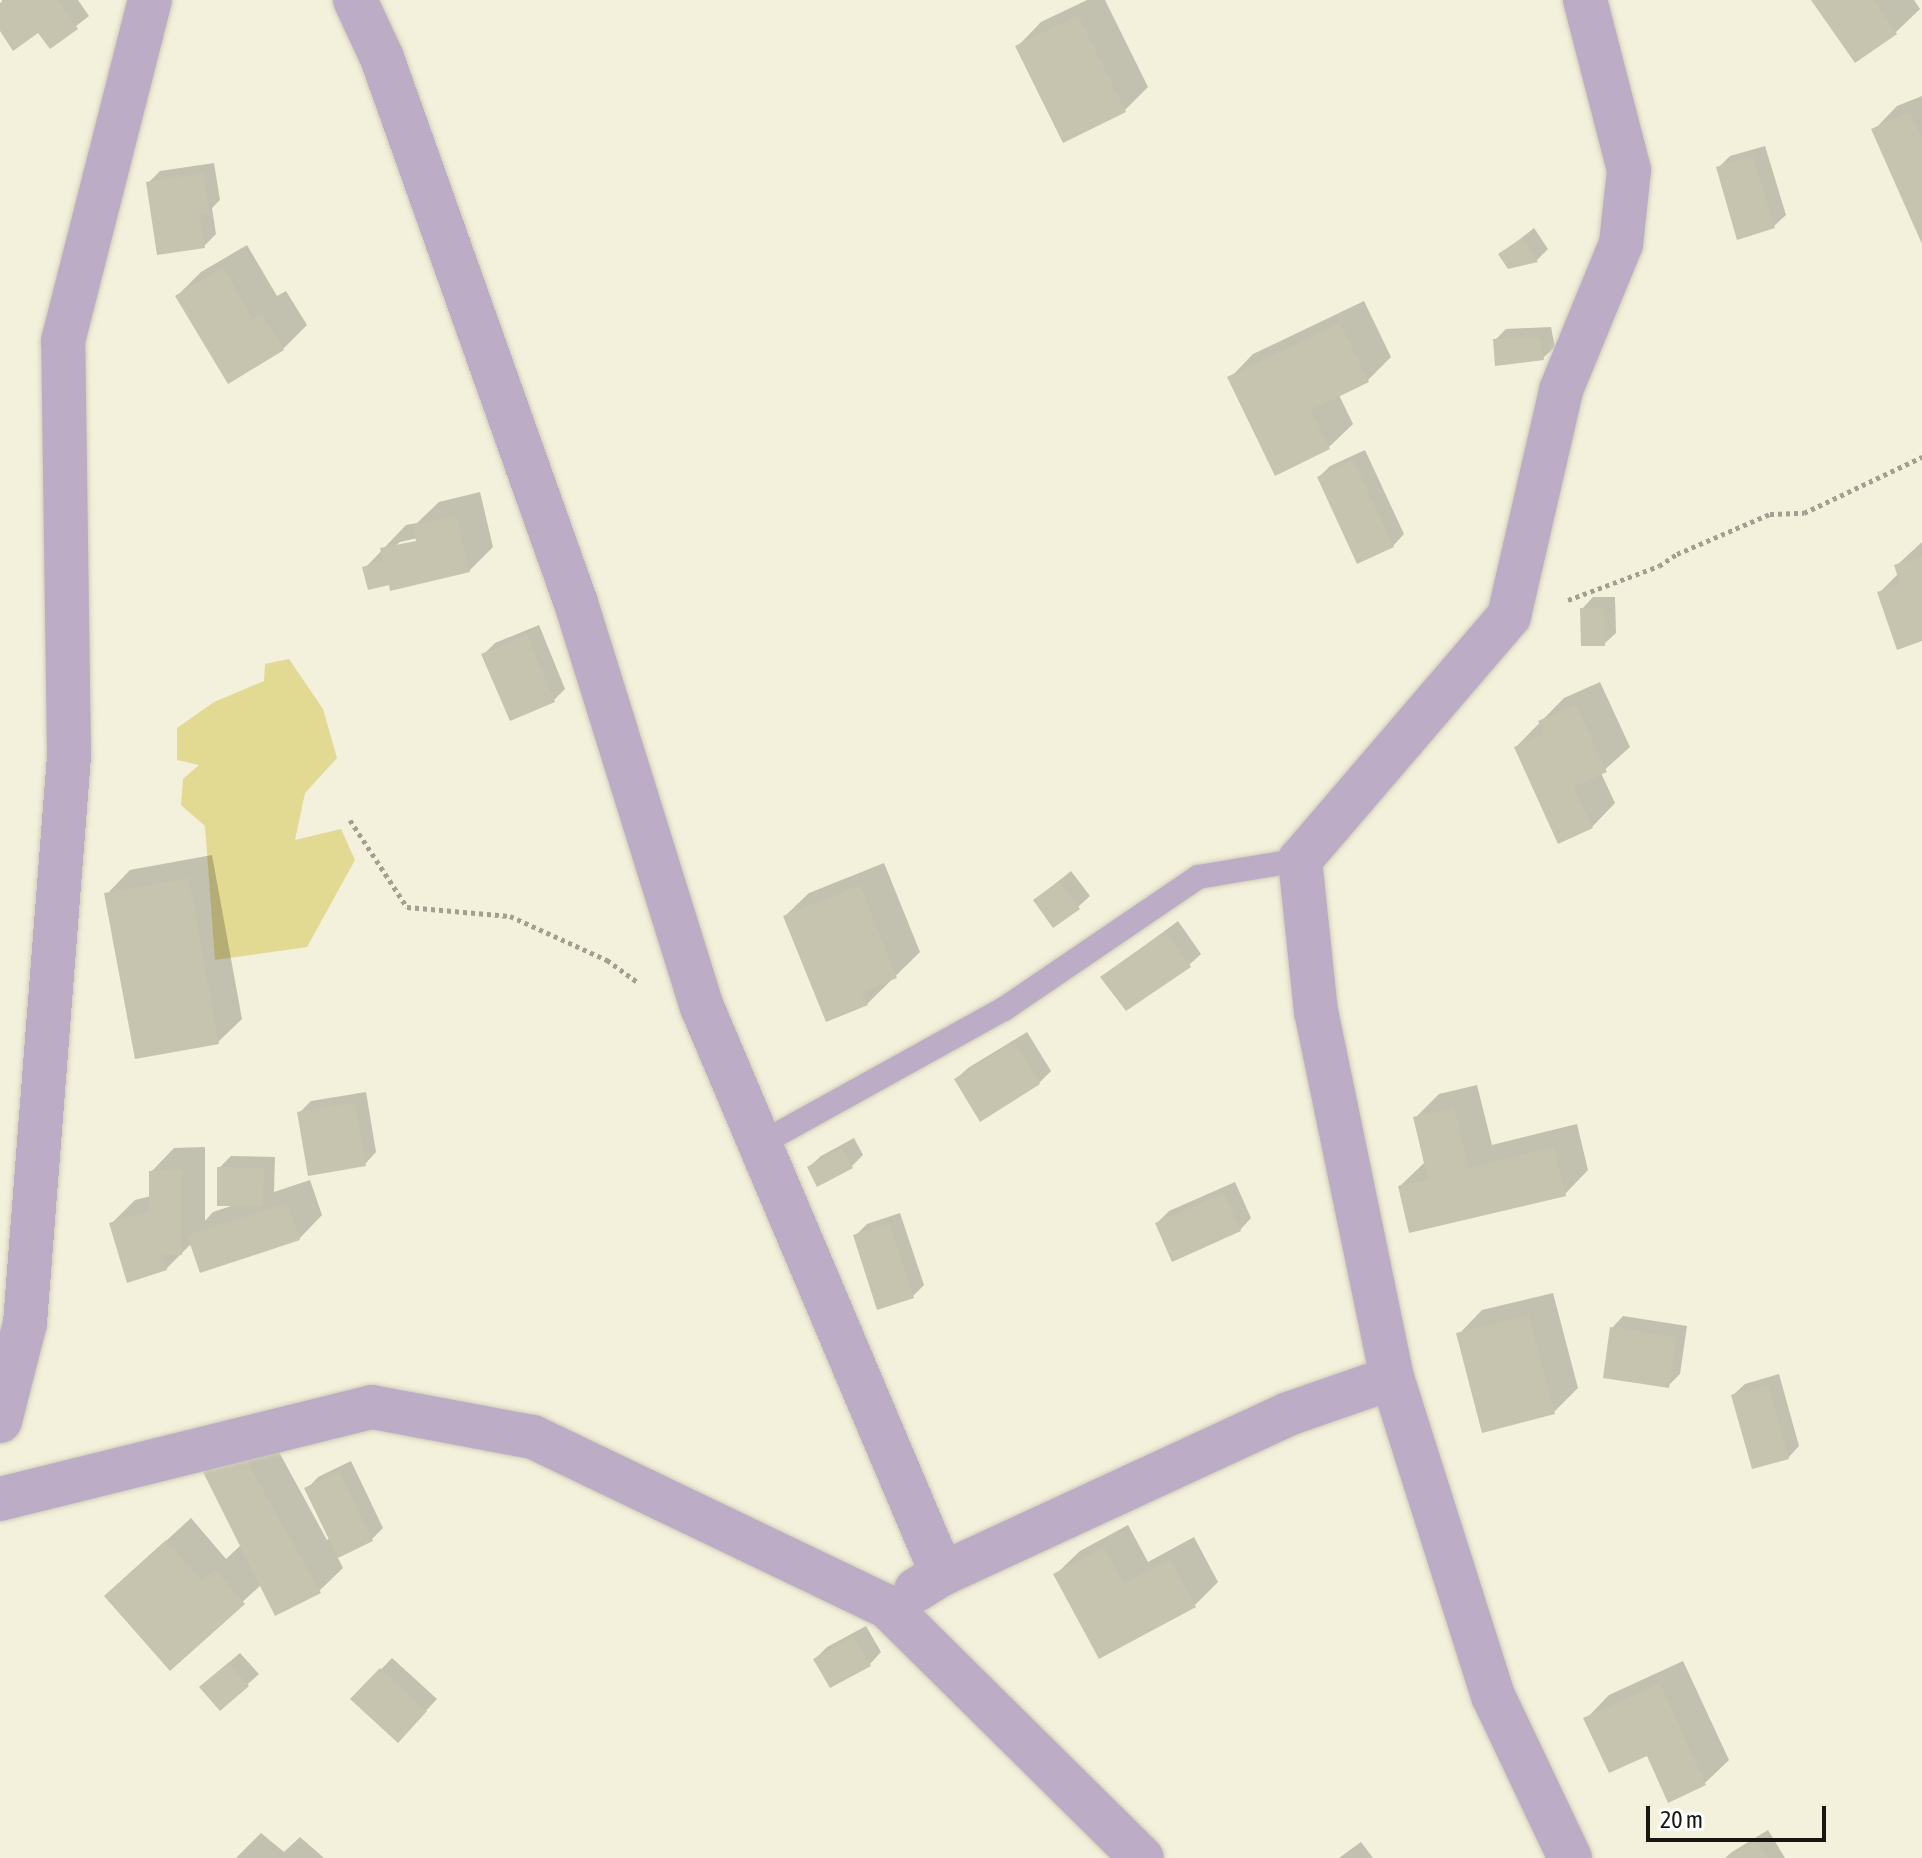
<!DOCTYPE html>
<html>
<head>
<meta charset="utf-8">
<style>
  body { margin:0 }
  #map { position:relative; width:1922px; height:1858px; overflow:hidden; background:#f3f0db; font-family:"Asap Condensed",sans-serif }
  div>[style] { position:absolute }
  .green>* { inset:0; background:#e2d993 }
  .shadow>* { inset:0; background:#0003 }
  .building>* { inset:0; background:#c6c3af }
  .path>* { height:5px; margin-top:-2.5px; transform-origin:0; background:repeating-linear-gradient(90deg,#a19f8f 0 4px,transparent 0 8px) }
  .roads { filter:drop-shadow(0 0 2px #d0cdba) drop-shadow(0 0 2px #d0cdba) }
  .lane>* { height:24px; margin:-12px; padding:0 12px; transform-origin:12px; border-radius:12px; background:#bcacc6 }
  .street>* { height:44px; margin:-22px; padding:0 22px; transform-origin:22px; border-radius:22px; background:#bcacc6 }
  span { translate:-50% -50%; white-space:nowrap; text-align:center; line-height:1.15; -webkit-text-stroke:7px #fff; paint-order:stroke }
  .scale { position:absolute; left:1646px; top:1806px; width:180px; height:36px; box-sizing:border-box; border:4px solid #17160f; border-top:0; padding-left:10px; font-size:24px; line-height:28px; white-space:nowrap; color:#17160f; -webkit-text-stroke:6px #fff; paint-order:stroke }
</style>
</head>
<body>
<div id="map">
  <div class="green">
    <div style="clip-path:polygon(289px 659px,323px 709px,337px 758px,305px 793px,295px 840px,341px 829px,355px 860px,307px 947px,215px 960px,205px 826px,181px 805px,183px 779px,199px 765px,177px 760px,177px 728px,214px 702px,264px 681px,265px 664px)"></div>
  </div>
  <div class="shadow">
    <div style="clip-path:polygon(2px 0,78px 0,89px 16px,50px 46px,39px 30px,0 27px)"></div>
    <div style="clip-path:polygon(1087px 0,1105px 0,1148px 87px,1124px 111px,1018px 46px,1041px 22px)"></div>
    <div style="clip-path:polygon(1813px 0,1914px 0,1920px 9px,1896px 32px,1855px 60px)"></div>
    <div style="clip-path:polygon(1922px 96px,1922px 239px,1874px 130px,1897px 106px)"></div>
    <div style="clip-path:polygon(1765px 146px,1786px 215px,1774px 226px,1718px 168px,1730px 156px)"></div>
    <div style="clip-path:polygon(214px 163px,220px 200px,212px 208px,216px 234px,204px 246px,148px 183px,160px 171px)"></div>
    <div style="clip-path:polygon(1534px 228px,1548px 249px,1537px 260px,1509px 266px,1501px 254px)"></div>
    <div style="clip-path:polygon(247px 245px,277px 296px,286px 291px,307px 325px,283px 349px,177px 296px,201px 272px)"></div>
    <div style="clip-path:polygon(1364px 301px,1391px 357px,1367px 381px,1339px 395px,1353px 424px,1329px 447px,1276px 473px,1230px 378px,1253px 354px)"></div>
    <div style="clip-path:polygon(1551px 327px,1555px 347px,1543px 358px,1495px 340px,1506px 329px)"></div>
    <div style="clip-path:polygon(1365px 450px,1404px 534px,1393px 546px,1319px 477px,1330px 466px)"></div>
    <div style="clip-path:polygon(evenodd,480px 492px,493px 547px,469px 571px,391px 583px,365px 568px,406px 525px,417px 523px,439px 502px,480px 492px,426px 536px,426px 540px,394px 547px,400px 542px,426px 536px)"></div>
    <div style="clip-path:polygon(1922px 542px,1922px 639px,1879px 593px,1899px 573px,1896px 566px)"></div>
    <div style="clip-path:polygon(1593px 597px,1615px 597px,1616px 633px,1604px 644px,1582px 609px)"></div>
    <div style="clip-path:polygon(539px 625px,565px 689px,554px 700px,484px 654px,495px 643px)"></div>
    <div style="clip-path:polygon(1600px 682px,1630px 747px,1601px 773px,1615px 803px,1592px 827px,1516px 747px,1564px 698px)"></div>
    <div style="clip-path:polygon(212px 855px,242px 1019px,218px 1042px,107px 894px,130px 870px)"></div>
    <div style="clip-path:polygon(884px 863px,920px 952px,867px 1004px,785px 916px,809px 893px)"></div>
    <div style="clip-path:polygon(1071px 871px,1090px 896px,1078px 907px,1035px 900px)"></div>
    <div style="clip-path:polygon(1178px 921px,1201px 954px,1189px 965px,1103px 977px)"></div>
    <div style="clip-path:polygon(1027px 1032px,1051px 1071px,1039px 1083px,980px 1119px,956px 1079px,968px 1068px)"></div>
    <div style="clip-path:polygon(1477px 1085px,1492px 1145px,1577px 1124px,1588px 1170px,1565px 1194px,1400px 1186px,1424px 1163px,1415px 1118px,1439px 1094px)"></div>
    <div style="clip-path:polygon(366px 1092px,376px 1152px,365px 1164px,299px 1113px,311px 1101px)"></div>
    <div style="clip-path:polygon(854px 1138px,863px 1155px,852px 1166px,809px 1167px,821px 1156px)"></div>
    <div style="clip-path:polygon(205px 1147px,205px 1221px,213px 1212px,237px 1204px,219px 1168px,231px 1156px,275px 1157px,274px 1192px,310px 1180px,322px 1215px,299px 1239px,192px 1243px,166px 1269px,111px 1224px,135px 1200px,151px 1196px,151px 1172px,174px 1148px)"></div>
    <div style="clip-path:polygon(1235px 1182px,1251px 1218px,1240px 1230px,1157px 1223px,1169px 1211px)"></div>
    <div style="clip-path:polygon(900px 1213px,924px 1285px,913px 1296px,855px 1236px,867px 1224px)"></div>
    <div style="clip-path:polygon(1553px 1293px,1578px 1388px,1554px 1412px,1459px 1334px,1482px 1310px)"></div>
    <div style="clip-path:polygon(1623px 1316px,1687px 1326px,1680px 1374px,1668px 1386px,1612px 1328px)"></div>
    <div style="clip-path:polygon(1779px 1374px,1799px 1446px,1788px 1458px,1733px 1395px,1745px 1384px)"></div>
    <div style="clip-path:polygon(267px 1430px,327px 1540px,330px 1538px,307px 1489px,318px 1477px,351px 1461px,383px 1528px,372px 1539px,337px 1556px,343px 1568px,319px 1591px,261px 1585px,170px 1668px,106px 1596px,191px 1518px,226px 1559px,241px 1545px,205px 1473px)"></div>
    <div style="clip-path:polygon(1128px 1525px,1148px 1562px,1194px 1537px,1218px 1582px,1195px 1605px,1056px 1574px,1080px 1551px)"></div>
    <div style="clip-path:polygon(866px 1626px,881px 1652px,870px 1664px,831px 1686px,815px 1659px,827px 1647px)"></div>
    <div style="clip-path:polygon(240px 1653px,259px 1674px,247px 1685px,213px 1676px)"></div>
    <div style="clip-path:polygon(392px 1658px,437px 1699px,409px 1729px,353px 1699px)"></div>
    <div style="clip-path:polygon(1683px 1661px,1729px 1760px,1705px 1783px,1586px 1719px,1609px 1695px)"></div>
    <div style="clip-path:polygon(1768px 1830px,1785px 1858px,1725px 1858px,1732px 1852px)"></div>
    <div style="clip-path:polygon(261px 1833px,284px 1852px,300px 1837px,324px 1858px,236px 1858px)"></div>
    <div style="clip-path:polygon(1361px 1842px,1373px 1858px,1339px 1858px)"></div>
  </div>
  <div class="building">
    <div style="clip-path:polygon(5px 0,58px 0,78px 29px,50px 49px,38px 33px,13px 51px,0 31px,0 3px)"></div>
    <div style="clip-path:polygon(1811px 0,1874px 0,1897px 34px,1855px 63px)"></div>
    <div style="clip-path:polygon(1078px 15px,1126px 112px,1063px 143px,1015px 46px)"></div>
    <div style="clip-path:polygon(1910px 112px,1922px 139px,1922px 244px,1871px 129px)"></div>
    <div style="clip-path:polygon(1753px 156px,1775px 228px,1737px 240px,1716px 167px)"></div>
    <div style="clip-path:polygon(203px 173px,210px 213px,200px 215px,205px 248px,157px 255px,146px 182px)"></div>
    <div style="clip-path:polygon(1522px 238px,1538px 262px,1508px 269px,1498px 254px)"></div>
    <div style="clip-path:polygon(223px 267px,253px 319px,262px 314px,284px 350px,228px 384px,175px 296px)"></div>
    <div style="clip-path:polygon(1340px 323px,1369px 382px,1311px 410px,1330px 449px,1275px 476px,1227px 377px)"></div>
    <div style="clip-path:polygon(1540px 337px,1544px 360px,1495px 366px,1493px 339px)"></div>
    <div style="clip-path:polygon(1353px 460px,1394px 547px,1357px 564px,1317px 477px)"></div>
    <div style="clip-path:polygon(456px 515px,470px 572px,390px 591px,389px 585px,368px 590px,362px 567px,383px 561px,380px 548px,416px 541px,413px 525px)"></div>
    <div style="clip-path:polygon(1922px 556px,1922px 641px,1897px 650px,1877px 592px,1900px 584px,1894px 565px)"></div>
    <div style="clip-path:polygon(1580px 608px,1604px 608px,1605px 646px,1581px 646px)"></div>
    <div style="clip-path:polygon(527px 635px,555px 702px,510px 721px,481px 654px)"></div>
    <div style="clip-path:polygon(1576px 704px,1607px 772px,1574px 787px,1593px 828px,1558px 844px,1514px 747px,1544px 734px,1538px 721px)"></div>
    <div style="clip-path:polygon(189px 878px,219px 1044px,135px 1059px,104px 893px)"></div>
    <div style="clip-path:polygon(1059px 881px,1080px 909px,1053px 928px,1033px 900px)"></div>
    <div style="clip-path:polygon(860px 885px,897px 978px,862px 992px,868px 1005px,826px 1022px,783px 916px)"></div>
    <div style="clip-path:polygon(1165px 931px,1191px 967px,1126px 1011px,1100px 977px)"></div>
    <div style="clip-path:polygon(1015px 1042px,1040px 1084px,980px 1122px,954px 1079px)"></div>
    <div style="clip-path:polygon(355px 1102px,366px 1166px,308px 1176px,297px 1112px)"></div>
    <div style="clip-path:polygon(1454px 1107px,1469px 1168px,1554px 1147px,1566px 1196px,1409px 1233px,1398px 1186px,1428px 1179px,1413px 1117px)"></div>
    <div style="clip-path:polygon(842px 1148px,853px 1168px,817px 1187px,807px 1167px)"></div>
    <div style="clip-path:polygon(217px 1167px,264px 1168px,263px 1206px,217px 1206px)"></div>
    <div style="clip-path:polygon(182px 1170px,182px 1255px,162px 1255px,167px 1270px,127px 1283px,109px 1223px,149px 1211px,149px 1171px)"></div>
    <div style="clip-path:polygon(1224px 1193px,1241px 1231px,1172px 1262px,1155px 1223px)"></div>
    <div style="clip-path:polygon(287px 1203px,300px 1240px,200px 1273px,187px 1235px)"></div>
    <div style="clip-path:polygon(889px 1223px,914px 1298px,877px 1310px,853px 1235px)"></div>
    <div style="clip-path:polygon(1529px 1315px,1555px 1414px,1482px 1433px,1456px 1333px)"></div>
    <div style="clip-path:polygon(1610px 1327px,1677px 1337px,1669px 1388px,1603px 1378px)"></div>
    <div style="clip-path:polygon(1768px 1385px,1789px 1459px,1752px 1469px,1731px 1395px)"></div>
    <div style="clip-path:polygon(242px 1452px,321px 1593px,275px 1616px,203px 1472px)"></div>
    <div style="clip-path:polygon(339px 1471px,373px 1541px,338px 1558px,304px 1488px)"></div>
    <div style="clip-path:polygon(166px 1540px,202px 1581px,215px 1569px,245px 1604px,170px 1671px,104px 1596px)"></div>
    <div style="clip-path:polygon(1104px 1547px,1124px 1584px,1170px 1559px,1196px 1607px,1099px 1659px,1053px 1574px)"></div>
    <div style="clip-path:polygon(854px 1636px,871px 1666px,830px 1688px,813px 1659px)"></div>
    <div style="clip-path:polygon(228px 1663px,249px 1686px,220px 1711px,199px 1687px)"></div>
    <div style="clip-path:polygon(380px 1668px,427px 1711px,398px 1743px,350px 1699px)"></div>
    <div style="clip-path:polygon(1660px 1683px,1706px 1785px,1668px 1803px,1647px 1756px,1609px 1773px,1583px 1718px)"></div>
    <div style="clip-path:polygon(1756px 1840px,1767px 1858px,1725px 1858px)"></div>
  </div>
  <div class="path">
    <div style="left:1568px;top:600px;width:97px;rotate:-20.5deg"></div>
    <div style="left:1659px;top:566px;width:22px;rotate:-34deg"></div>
    <div style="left:1677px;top:554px;width:101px;rotate:-23.3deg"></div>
    <div style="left:1770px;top:514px;width:34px;rotate:-2deg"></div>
    <div style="left:1804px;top:513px;width:131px;rotate:-25.4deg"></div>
    <div style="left:350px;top:820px;width:104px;rotate:56.8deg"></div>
    <div style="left:407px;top:907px;width:103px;rotate:5deg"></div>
    <div style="left:510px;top:916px;width:107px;rotate:24.4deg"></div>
    <div style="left:607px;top:960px;width:37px;rotate:36deg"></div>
  </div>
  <div class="roads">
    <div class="lane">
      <div style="left:760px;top:1144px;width:279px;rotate:-29deg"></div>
      <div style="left:1004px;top:1009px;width:235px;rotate:-34.2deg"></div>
      <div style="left:1198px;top:877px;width:103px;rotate:-9.5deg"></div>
    </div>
    <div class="street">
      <div style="left:355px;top:0;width:64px;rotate:65deg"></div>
      <div style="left:382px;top:58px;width:578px;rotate:70.41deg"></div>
      <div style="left:576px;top:603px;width:423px;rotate:72.7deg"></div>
      <div style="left:702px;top:1007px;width:616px;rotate:67.06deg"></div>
      <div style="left:0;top:1421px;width:101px;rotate:-75.7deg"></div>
      <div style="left:25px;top:1323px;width:569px;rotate:-85.56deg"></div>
      <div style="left:69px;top:756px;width:415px;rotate:-90.8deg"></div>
      <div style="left:63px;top:341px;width:352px;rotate:-75.7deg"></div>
      <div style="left:0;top:1499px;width:383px;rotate:-13.9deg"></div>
      <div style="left:372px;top:1407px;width:164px;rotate:10.6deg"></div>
      <div style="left:533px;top:1437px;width:394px;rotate:25.6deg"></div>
      <div style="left:888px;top:1607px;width:357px;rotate:44.7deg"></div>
      <div style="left:916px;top:1590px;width:31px;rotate:-32deg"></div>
      <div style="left:942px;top:1574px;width:381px;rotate:-24.8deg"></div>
      <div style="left:1288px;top:1414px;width:110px;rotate:-19.1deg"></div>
      <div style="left:1570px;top:1858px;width:179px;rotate:-115.4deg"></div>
      <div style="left:1493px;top:1696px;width:334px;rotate:-107.6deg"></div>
      <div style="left:1392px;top:1378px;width:374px;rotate:-101.7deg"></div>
      <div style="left:1316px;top:1012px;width:153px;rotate:-96deg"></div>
      <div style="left:1300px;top:860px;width:321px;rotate:-49.4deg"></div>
      <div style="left:1509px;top:616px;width:232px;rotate:-77deg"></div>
      <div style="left:1561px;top:390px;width:158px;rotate:-67.7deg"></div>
      <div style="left:1621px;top:244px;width:74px;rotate:-83.8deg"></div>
      <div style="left:1629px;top:170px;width:176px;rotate:-104.5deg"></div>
    </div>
  </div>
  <div class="scale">20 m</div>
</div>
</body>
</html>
